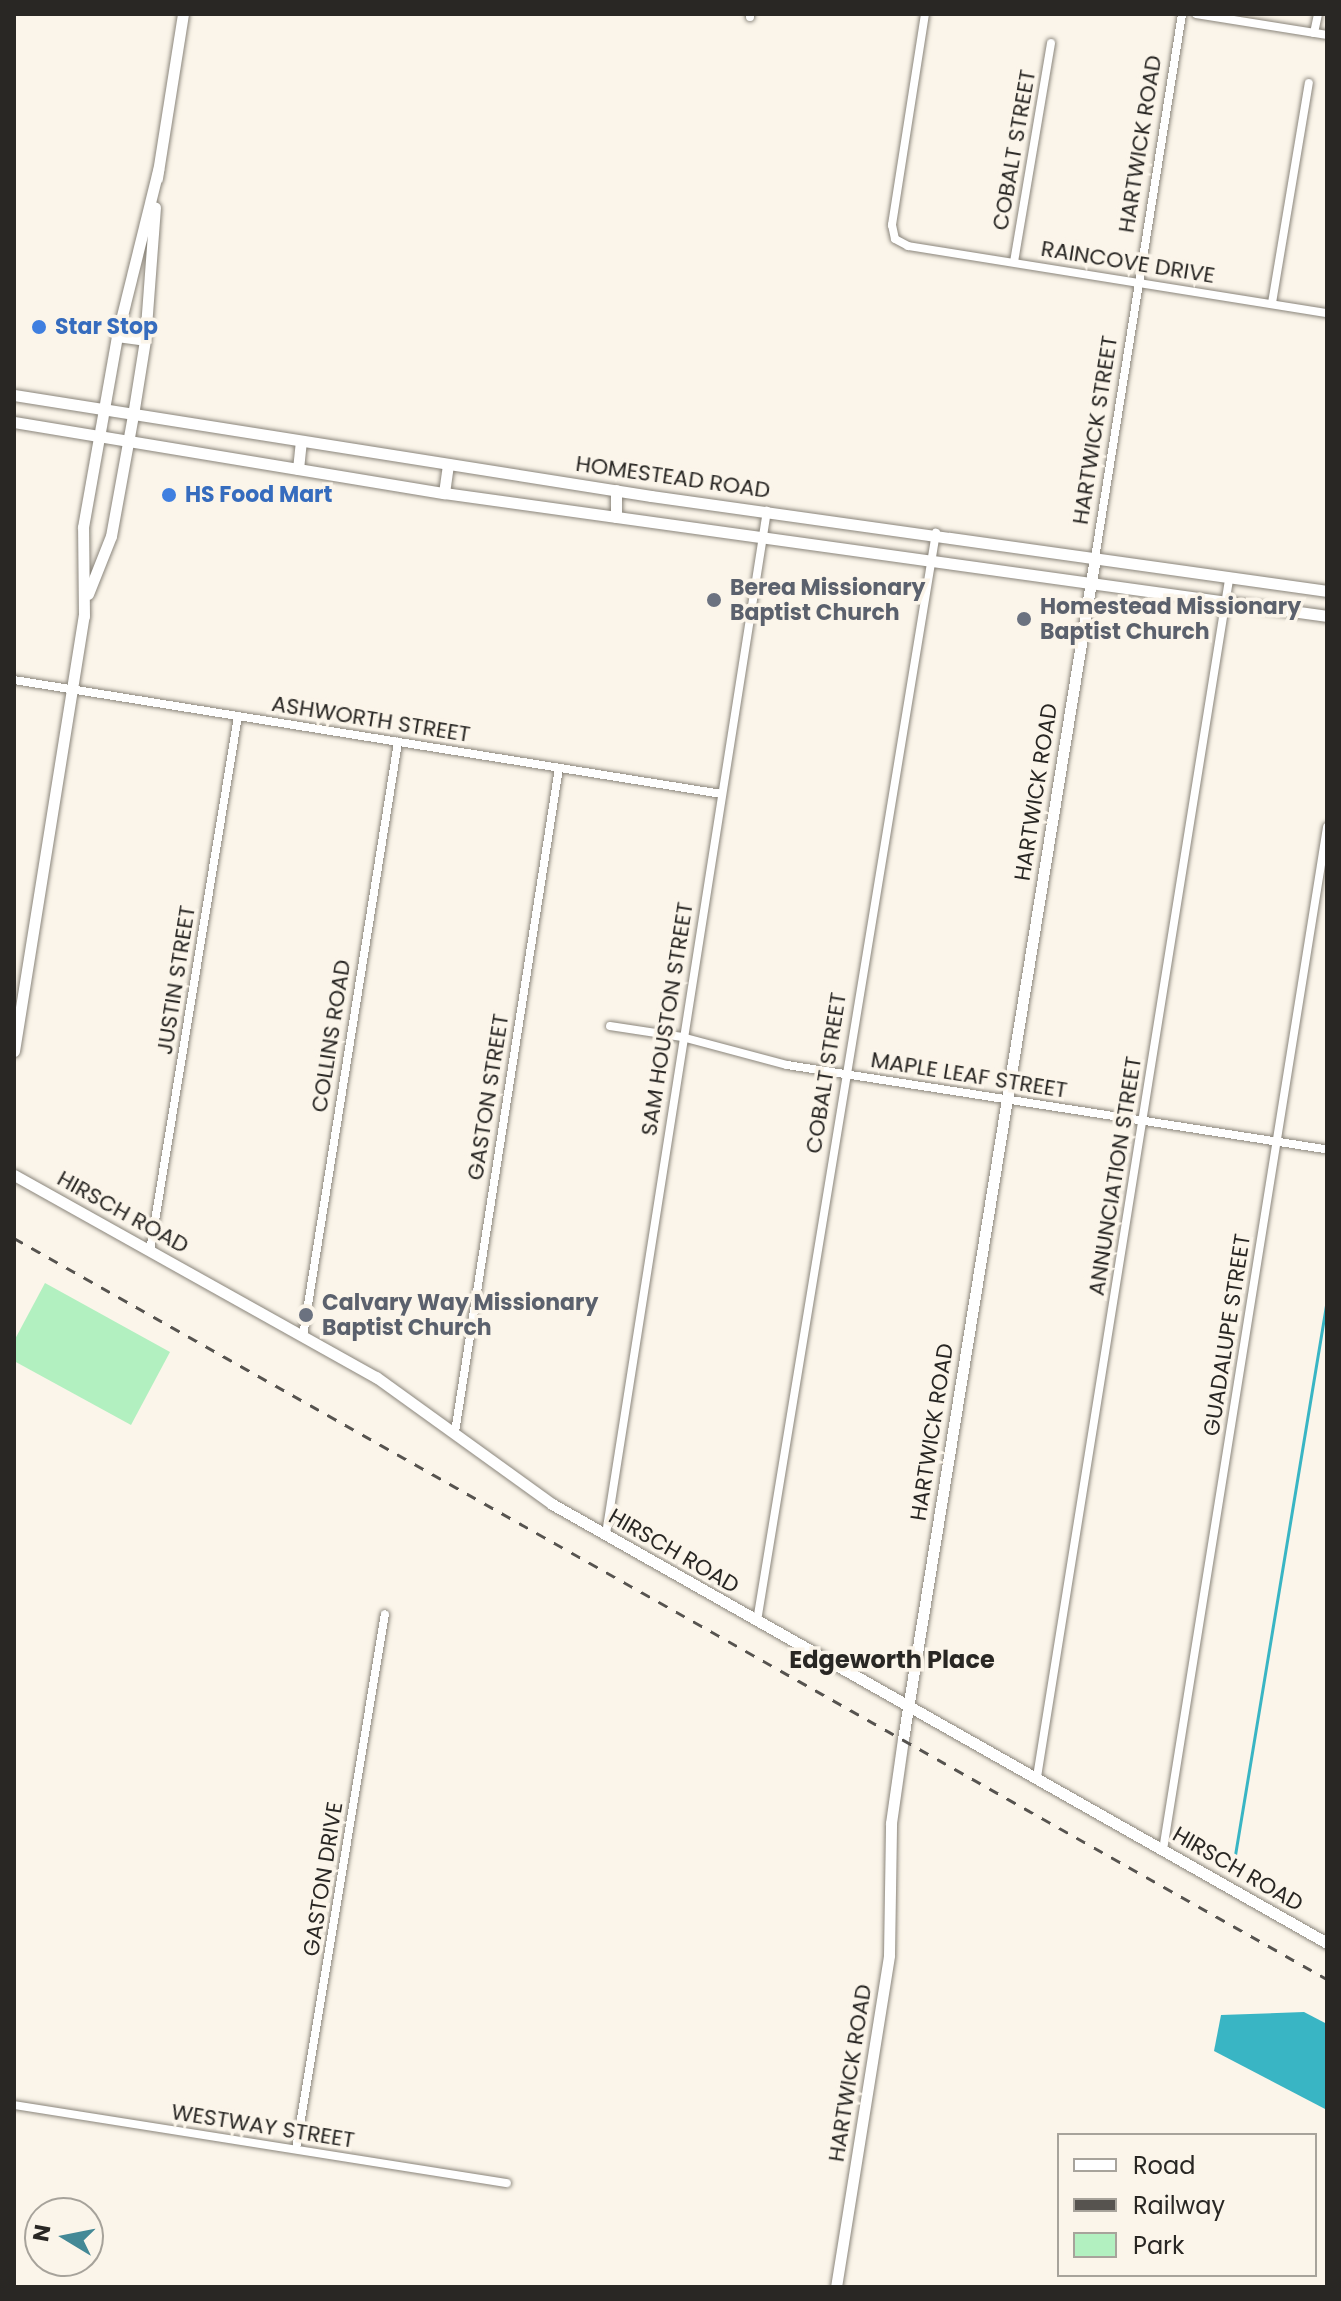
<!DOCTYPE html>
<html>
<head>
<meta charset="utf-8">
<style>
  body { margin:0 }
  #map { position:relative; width:1341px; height:2301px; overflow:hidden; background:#fbf5ea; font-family:Poppins,sans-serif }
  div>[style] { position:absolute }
  .green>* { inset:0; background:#b2f0c0 }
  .water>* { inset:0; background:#39b5c4 }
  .stream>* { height:3px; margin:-1.5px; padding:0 1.5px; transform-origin:1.5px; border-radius:1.5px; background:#39b5c4 }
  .roads { filter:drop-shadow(0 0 2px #8a857b) drop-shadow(0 0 2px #8a857b) }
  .street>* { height:8px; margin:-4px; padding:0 4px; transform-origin:4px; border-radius:4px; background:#fff }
  .secondary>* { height:11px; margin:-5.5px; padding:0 5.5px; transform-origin:5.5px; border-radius:5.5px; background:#fff }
  .rail>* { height:3px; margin-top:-1.5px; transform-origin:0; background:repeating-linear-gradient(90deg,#56534f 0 10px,transparent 0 20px) }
  .dots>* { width:22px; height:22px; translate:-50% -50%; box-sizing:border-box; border:4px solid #fbf5ea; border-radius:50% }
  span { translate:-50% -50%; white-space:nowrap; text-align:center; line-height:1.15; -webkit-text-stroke:7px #fbf5ea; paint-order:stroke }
  .street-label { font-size:22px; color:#292724 }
  .shop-label { font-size:22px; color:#366cbe; font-weight:700 }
  .left { translate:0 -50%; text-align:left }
  .worship-label { font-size:22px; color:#5b616d; font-weight:700 }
  .neighbourhood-label { font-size:24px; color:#292724; font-weight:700 }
  .frame { position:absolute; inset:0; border:16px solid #292724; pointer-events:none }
  .legend { position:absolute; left:1057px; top:2133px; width:260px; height:144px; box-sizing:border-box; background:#fbf5ea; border:2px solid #a7a39b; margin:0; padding:10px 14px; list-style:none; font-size:24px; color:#292724 }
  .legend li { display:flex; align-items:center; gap:16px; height:40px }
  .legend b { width:40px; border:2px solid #a7a39b }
  .north { position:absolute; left:24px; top:2197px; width:80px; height:80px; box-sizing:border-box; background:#fbf5ea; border:2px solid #a7a39b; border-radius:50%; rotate:280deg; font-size:22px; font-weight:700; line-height:32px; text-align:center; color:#292724 }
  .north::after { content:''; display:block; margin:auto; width:28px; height:36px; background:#448996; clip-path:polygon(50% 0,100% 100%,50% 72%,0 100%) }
</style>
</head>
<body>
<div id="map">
  <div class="green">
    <div style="clip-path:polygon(45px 1283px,170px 1352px,131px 1425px,14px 1361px,14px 1341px)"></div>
  </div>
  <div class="water">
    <div style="clip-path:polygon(1304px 2012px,1327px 2024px,1327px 2110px,1214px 2051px,1221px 2015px)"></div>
  </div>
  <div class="stream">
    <div style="left:1233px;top:1867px;width:576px;rotate:-80.6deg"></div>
  </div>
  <div class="roads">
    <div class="street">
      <div style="left:925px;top:14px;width:214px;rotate:98.9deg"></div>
      <div style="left:892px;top:225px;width:14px;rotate:78deg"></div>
      <div style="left:895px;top:239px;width:15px;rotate:28deg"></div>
      <div style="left:908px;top:246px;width:424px;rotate:9.1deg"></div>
      <div style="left:1196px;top:14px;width:133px;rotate:9.1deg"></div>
      <div style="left:750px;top:17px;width:3px;rotate:-90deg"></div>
      <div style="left:1314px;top:33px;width:19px;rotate:-78deg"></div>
      <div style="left:1014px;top:262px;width:222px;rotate:-80.4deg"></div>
      <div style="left:1272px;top:303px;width:223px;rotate:-80.5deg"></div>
      <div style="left:1095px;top:558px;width:551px;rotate:-80.91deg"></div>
      <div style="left:14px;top:680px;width:717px;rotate:9.15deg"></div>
      <div style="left:610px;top:1026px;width:73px;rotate:8.7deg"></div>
      <div style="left:682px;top:1037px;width:109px;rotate:14.9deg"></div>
      <div style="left:787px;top:1065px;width:544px;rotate:8.89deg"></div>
      <div style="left:150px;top:1251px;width:542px;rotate:-80.66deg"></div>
      <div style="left:303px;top:1336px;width:602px;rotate:-80.91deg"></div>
      <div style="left:455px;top:1432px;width:672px;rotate:-81.1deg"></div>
      <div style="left:606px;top:1534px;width:1036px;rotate:-81.06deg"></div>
      <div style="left:757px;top:1621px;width:1103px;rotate:-80.66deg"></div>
      <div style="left:1037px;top:1777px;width:1212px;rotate:-80.89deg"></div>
      <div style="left:1163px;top:1850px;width:1036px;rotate:-80.89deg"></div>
      <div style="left:14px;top:2105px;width:499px;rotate:9deg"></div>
      <div style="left:296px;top:2149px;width:542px;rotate:-80.56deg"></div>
    </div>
    <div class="secondary">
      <div style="left:157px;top:178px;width:166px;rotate:-81deg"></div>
      <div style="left:117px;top:336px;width:28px;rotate:8deg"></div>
      <div style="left:14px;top:395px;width:645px;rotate:9.01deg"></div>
      <div style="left:651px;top:496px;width:683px;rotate:8deg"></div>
      <div style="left:14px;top:422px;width:436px;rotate:9.4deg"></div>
      <div style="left:444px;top:493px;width:892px;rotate:7.93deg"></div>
      <div style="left:298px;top:469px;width:28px;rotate:-84deg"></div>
      <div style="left:444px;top:493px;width:29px;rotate:-82deg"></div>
      <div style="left:616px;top:517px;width:27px;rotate:-90deg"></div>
      <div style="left:88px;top:594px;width:62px;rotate:-68.4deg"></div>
      <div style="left:111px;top:536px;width:123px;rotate:-79.7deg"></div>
      <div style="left:133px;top:415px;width:76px;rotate:-80.9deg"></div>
      <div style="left:145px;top:340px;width:133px;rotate:-85.7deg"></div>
      <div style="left:14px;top:1051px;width:441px;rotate:-80.9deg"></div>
      <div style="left:84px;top:616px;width:89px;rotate:-90.6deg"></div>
      <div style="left:83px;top:527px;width:194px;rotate:-79.9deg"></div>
      <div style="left:117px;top:336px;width:171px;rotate:-76.1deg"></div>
      <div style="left:14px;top:1175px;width:415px;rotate:29.2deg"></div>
      <div style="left:376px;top:1377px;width:217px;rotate:35.8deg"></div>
      <div style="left:552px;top:1504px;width:891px;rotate:29.53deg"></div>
      <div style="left:836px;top:2287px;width:336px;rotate:-80.9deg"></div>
      <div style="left:889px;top:1955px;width:132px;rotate:-89.1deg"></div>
      <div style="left:891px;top:1823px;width:85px;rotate:-81.9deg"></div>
      <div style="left:903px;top:1739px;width:1197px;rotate:-80.77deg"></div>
    </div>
  </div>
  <div class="rail">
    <div style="left:14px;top:1238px;width:1508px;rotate:29.44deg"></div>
  </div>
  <div class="dots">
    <div style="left:39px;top:327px;background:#3f7fe0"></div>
    <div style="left:169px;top:495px;background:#3f7fe0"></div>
    <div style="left:714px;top:600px;background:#6b7280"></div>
    <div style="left:1024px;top:619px;background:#6b7280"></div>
    <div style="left:306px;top:1315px;background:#6b7280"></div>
  </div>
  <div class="street-label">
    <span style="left:1140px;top:144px;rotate:-81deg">HARTWICK ROAD</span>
    <span style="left:1014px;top:150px;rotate:-80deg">COBALT STREET</span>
    <span style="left:1128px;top:262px;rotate:9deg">RAINCOVE DRIVE</span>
    <span style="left:1095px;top:430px;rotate:-81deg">HARTWICK STREET</span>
    <span style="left:673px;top:477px;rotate:8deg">HOMESTEAD ROAD</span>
    <span style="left:371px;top:719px;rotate:9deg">ASHWORTH STREET</span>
    <span style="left:1036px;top:792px;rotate:-81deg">HARTWICK ROAD</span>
    <span style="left:176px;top:980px;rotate:-81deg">JUSTIN STREET</span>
    <span style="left:667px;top:1019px;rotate:-81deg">SAM HOUSTON STREET</span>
    <span style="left:331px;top:1036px;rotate:-81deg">COLLINS ROAD</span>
    <span style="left:826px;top:1073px;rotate:-81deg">COBALT STREET</span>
    <span style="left:969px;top:1075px;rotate:9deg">MAPLE LEAF STREET</span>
    <span style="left:488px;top:1097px;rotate:-81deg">GASTON STREET</span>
    <span style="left:1115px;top:1176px;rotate:-81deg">ANNUNCIATION STREET</span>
    <span style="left:123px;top:1212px;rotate:29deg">HIRSCH ROAD</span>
    <span style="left:1227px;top:1335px;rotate:-81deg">GUADALUPE STREET</span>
    <span style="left:932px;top:1432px;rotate:-81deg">HARTWICK ROAD</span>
    <span style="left:674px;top:1551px;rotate:30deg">HIRSCH ROAD</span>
    <span style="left:1238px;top:1869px;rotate:30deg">HIRSCH ROAD</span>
    <span style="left:323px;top:1879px;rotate:-81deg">GASTON DRIVE</span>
    <span style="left:850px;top:2073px;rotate:-81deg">HARTWICK ROAD</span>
    <span style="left:263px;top:2126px;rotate:9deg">WESTWAY STREET</span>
  </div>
  <div class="shop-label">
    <span class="left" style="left:55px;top:327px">Star Stop</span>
    <span class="left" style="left:185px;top:495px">HS Food Mart</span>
  </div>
  <div class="worship-label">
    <span class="left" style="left:730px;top:600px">Berea Missionary<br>Baptist Church</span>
    <span class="left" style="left:1040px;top:619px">Homestead Missionary<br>Baptist Church</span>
    <span class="left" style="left:322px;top:1315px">Calvary Way Missionary<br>Baptist Church</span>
  </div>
  <div class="neighbourhood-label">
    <span style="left:892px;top:1660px">Edgeworth Place</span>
  </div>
  <div class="frame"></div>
  <ul class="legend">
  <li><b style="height:10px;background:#fff"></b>Road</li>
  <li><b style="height:10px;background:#56534f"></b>Railway</li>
  <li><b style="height:22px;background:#b2f0c0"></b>Park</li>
  </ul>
  <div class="north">N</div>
</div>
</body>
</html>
